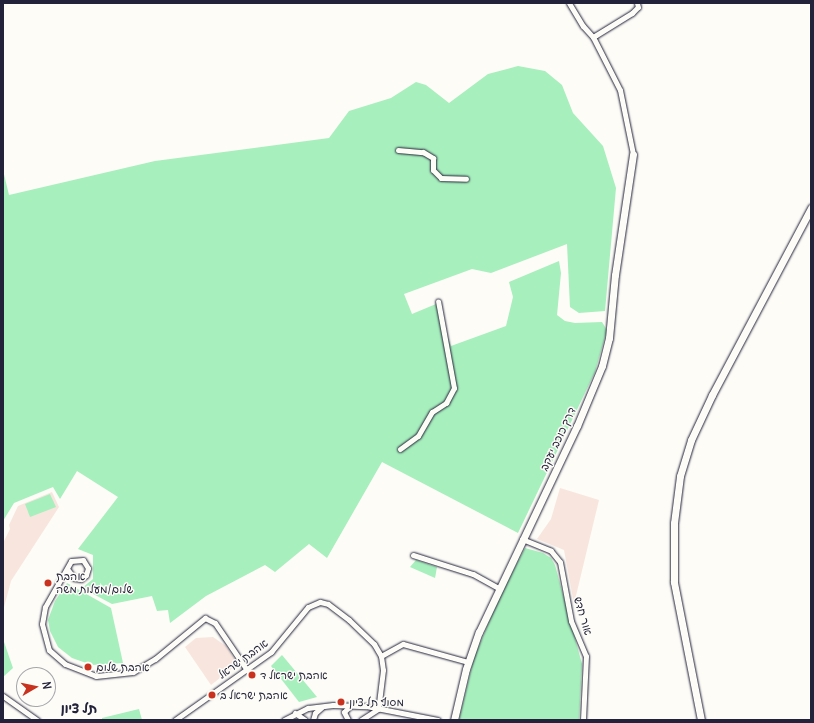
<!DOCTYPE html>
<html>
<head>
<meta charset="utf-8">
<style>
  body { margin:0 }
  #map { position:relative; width:814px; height:723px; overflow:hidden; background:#fdfcf7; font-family:Delius,"Playpen Sans Hebrew",sans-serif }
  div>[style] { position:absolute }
  .built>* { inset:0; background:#f8e6de }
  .green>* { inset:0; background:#a7efbd }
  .roads { filter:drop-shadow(0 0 1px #22223b) drop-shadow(0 0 1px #22223b) }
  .street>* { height:5px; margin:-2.5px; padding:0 2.5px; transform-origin:2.5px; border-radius:2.5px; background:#fdfcf7 }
  .secondary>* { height:7px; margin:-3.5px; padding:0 3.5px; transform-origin:3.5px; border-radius:3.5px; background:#fdfcf7 }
  .dots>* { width:11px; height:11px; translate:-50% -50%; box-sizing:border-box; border:2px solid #fdfcf7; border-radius:50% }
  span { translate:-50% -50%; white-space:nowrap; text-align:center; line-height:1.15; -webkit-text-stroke:3px #fdfcf7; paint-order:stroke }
  .street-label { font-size:11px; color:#22223b }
  .poi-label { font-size:11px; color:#22223b }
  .left { translate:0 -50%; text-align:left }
  .quarter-label { font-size:13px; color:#22223b; font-weight:700 }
  .frame { position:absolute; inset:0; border:4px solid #22223b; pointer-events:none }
  .north { position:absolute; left:16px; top:667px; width:40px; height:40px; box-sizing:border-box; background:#fdfcf7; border:1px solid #a5a5ac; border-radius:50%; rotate:81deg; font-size:11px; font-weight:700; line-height:16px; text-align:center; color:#22223b }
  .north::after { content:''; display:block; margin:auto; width:14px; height:18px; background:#c8321e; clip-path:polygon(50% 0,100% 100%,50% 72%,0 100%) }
</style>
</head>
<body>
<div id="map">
  <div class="built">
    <div style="clip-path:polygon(560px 488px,599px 500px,574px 604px,564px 550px,537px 539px,551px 519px)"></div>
    <div style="clip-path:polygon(52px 492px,59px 507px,11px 581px,3px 611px,3px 543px,10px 529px,9px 525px,18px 506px)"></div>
    <div style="clip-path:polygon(213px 637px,226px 646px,238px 664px,211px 685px,185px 647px,196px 638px)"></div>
  </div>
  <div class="green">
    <div style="clip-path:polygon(518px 66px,545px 71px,562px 85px,573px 113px,603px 146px,616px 188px,605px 311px,579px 313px,570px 307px,567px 244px,491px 273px,472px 269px,404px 294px,412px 314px,436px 304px,451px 346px,506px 326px,513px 297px,509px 282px,559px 261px,561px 273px,557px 315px,565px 321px,575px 323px,602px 322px,607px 330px,595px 372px,518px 533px,382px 462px,327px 558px,309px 544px,275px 572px,265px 565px,206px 596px,170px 623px,168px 610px,157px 611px,152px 596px,112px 604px,82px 588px,93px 579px,93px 555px,78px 549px,118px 497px,77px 471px,60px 499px,53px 487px,14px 503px,3px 521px,3px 170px,9px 195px,155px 161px,329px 138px,349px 111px,391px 98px,416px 82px,426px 85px,449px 103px,488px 74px)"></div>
    <div style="clip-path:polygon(50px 494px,56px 507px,30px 517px,25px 504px)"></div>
    <div style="clip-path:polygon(525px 548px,543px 553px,551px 558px,555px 565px,582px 664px,579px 720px,459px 720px,474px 658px,499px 598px)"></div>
    <div style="clip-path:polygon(416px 560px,437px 567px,435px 578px,410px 567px)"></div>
    <div style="clip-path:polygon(67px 583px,111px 608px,123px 663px,92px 665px,72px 658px,58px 647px,50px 631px,48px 620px,55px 601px)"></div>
    <div style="clip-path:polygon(3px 639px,13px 668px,3px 677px)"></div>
    <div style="clip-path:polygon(282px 655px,317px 697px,299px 702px,271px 666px)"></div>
    <div style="clip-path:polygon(139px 709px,142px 720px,102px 720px,102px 718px)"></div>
  </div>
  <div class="roads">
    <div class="street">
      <div style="left:569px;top:3px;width:27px;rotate:59deg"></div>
      <div style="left:583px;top:26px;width:15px;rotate:48deg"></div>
      <div style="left:593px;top:37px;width:59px;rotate:63deg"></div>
      <div style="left:620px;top:90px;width:65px;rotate:78.5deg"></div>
      <div style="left:593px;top:37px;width:46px;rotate:-31.6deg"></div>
      <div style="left:632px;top:13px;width:8px;rotate:-45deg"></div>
      <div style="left:638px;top:7px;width:4px;rotate:-104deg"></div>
      <div style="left:398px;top:150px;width:25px;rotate:5deg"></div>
      <div style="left:423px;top:152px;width:12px;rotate:31deg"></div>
      <div style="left:433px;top:158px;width:12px;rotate:90deg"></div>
      <div style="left:433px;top:170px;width:11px;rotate:45deg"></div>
      <div style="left:441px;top:178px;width:25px;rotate:2deg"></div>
      <div style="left:400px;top:449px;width:22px;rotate:-36deg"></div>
      <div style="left:418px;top:436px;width:28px;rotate:-60deg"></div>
      <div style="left:432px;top:412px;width:17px;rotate:-33deg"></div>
      <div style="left:446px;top:403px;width:17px;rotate:-62deg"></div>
      <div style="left:454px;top:388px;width:88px;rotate:-100.4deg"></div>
      <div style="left:522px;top:539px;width:31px;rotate:22deg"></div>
      <div style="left:551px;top:551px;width:14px;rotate:51deg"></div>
      <div style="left:560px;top:562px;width:60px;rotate:79.4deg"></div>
      <div style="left:571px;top:621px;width:38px;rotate:67deg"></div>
      <div style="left:586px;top:656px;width:64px;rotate:92.7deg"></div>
      <div style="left:413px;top:555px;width:63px;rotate:17.6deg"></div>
      <div style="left:473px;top:574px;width:31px;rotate:29deg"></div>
      <div style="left:68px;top:570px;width:10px;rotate:53deg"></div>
      <div style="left:74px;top:578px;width:7px;rotate:8deg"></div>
      <div style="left:81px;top:579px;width:6px;rotate:-39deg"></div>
      <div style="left:86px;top:575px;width:7px;rotate:-74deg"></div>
      <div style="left:88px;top:568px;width:9px;rotate:-122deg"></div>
      <div style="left:83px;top:560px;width:12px;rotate:175deg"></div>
      <div style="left:71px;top:561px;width:53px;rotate:119.5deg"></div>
      <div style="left:45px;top:607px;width:17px;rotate:100deg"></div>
      <div style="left:42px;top:624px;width:27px;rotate:75deg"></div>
      <div style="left:49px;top:650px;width:21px;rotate:41deg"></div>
      <div style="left:65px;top:664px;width:33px;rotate:21deg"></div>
      <div style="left:96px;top:676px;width:37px;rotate:-6deg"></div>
      <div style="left:133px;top:672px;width:26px;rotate:-31deg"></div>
      <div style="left:155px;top:659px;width:65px;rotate:-39.4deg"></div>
      <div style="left:205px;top:618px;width:11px;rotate:27deg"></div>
      <div style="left:215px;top:623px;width:57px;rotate:55.8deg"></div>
      <div style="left:381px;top:656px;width:25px;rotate:-29deg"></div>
      <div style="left:403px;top:644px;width:67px;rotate:15.5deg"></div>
      <div style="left:3px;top:696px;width:42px;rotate:35.2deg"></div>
      <div style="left:295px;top:713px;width:12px;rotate:35deg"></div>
      <div style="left:175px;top:720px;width:118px;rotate:-35.3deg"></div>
      <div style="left:271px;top:652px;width:58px;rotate:-50.6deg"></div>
      <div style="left:308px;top:607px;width:13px;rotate:-23deg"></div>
      <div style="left:320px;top:602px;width:8px;rotate:14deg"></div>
      <div style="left:328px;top:604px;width:26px;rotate:37deg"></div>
      <div style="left:349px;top:620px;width:35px;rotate:44deg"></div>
      <div style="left:374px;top:644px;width:14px;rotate:60deg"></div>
      <div style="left:381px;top:656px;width:14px;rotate:82deg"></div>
      <div style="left:383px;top:670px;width:39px;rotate:97deg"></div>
      <div style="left:378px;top:709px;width:20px;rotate:147deg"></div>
      <div style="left:284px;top:720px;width:27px;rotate:-27deg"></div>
      <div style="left:308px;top:708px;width:25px;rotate:-7deg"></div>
      <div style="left:333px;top:705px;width:33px;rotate:2deg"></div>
      <div style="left:366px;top:706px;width:73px;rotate:11deg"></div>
      <div style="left:313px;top:720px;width:7px;rotate:-74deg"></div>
      <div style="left:315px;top:713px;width:9px;rotate:-41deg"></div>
      <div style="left:348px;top:720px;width:9px;rotate:-117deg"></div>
      <div style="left:344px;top:712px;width:8px;rotate:-45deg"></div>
    </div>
    <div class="secondary">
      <div style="left:454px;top:720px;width:52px;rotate:-76.8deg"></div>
      <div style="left:466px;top:669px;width:39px;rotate:-71deg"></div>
      <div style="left:479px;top:632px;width:228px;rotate:-64.6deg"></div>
      <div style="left:577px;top:426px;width:65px;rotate:-67.4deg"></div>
      <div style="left:602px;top:366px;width:29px;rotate:-76deg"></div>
      <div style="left:609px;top:338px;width:63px;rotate:-84.6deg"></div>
      <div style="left:615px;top:275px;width:122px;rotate:-81.5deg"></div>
      <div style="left:701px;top:720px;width:141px;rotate:-101.1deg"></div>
      <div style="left:674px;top:582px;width:59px;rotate:-90deg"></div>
      <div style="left:674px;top:523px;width:47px;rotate:-82.7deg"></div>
      <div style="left:680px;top:476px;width:38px;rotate:-73deg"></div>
      <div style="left:691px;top:440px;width:50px;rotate:-65deg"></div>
      <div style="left:712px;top:395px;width:212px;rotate:-62.1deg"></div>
    </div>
  </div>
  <div class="dots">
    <div style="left:48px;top:583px;background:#c8321e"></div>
    <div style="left:88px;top:667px;background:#c8321e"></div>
    <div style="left:252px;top:675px;background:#c8321e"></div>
    <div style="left:212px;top:695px;background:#c8321e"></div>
    <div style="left:341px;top:702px;background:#c8321e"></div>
  </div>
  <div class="street-label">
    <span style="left:558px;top:439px;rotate:-65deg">דרך כוכב יעקב</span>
    <span style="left:583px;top:616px;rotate:73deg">אור חדש</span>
    <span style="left:243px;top:659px;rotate:-36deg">אהבת ישראל</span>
  </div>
  <div class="poi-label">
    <span class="left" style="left:56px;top:583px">אהבת<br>שלום/מעלות משה</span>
    <span class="left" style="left:96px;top:667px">אהבת שלום</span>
    <span class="left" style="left:260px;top:675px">אהבת ישראל ד</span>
    <span class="left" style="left:220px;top:695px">אהבת ישראל ב</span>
    <span class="left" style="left:349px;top:702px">מסוף תל ציון</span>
  </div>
  <div class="quarter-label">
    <span style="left:79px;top:709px">תל ציון</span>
  </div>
  <div class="frame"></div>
  <div class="north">N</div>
</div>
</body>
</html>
